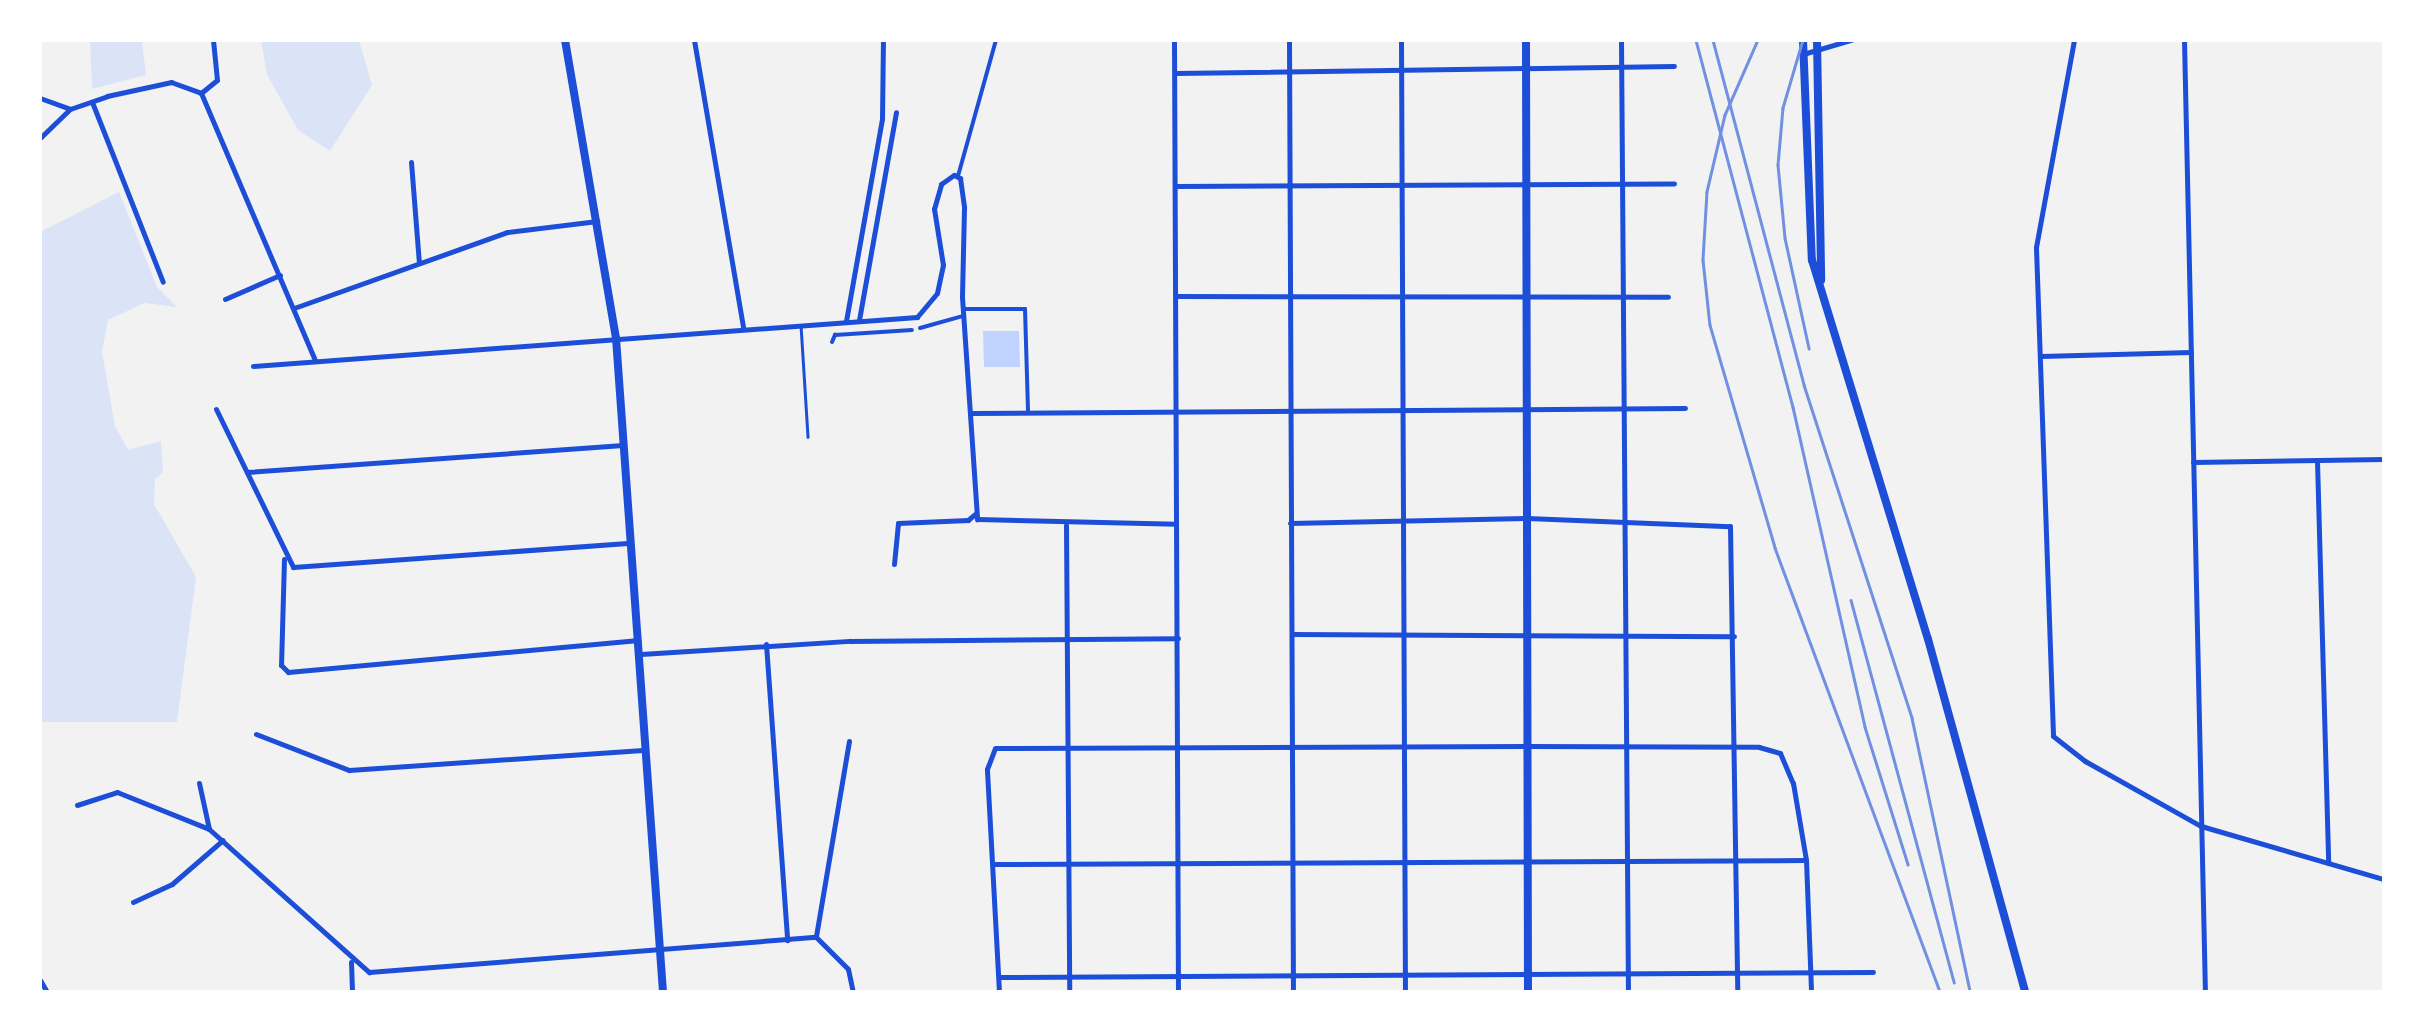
<!DOCTYPE html>
<html>
<head>
<meta charset="utf-8">
<style>
  body { margin:0 }
  #map { position:relative; width:2424px; height:1032px; overflow:hidden; background:#f2f2f2; font-family:"Fira Sans",sans-serif }
  div>[style] { position:absolute }
  .green>* { inset:0; background:#dbe4f7 }
  .water>* { inset:0; background:#bfd3fe }
  .service>* { height:2.5px; margin:-1.25px; padding:0 1.25px; transform-origin:1.25px; border-radius:1.25px; background:#1d4ed8 }
  .pedestrian>* { height:4px; margin:-2px; padding:0 2px; transform-origin:2px; border-radius:2px; background:#1d4ed8 }
  .minor>* { height:5px; margin:-2.5px; padding:0 2.5px; transform-origin:2.5px; border-radius:2.5px; background:#1d4ed8 }
  .secondary>* { height:8px; margin:-4px; padding:0 4px; transform-origin:4px; border-radius:4px; background:#1d4ed8 }
  .primary>* { height:8px; margin:-4px; padding:0 4px; transform-origin:4px; border-radius:4px; background:#1d4ed8 }
  .rail>* { height:2.5px; margin:-1.25px; padding:0 1.25px; transform-origin:1.25px; border-radius:1.25px; background:#7290e2 }
  span { translate:-50% -50%; white-space:nowrap; text-align:center; line-height:1.15; -webkit-text-stroke:8px #fff; paint-order:stroke }
  .frame { position:absolute; inset:0; border:42px solid #fff; pointer-events:none }
</style>
</head>
<body>
<div id="map">
  <div class="green">
    <div style="clip-path:polygon(90px 40px,142px 40px,146px 75px,92px 89px)"></div>
    <div style="clip-path:polygon(261px 40px,359px 40px,372px 85px,330px 151px,298px 130px,267px 75px)"></div>
    <div style="clip-path:polygon(119px 192px,157px 287px,177px 307px,144px 303px,108px 320px,102px 352px,115px 426px,128px 450px,161px 441px,163px 472px,155px 479px,154px 504px,196px 577px,177px 722px,40px 722px,40px 232px)"></div>
  </div>
  <div class="water">
    <div style="clip-path:polygon(983px 331px,1019px 331px,1020px 367px,984px 367px)"></div>
  </div>
  <div class="service">
    <div style="left:801px;top:325px;width:112px;rotate:86.4deg"></div>
  </div>
  <div class="pedestrian">
    <div style="left:958px;top:176px;width:141px;rotate:-74.4deg"></div>
    <div style="left:963px;top:309px;width:62px"></div>
    <div style="left:1025px;top:309px;width:103px;rotate:88.3deg"></div>
    <div style="left:920px;top:328px;width:45px;rotate:-15.6deg"></div>
    <div style="left:832px;top:342px;width:8px;rotate:-67deg"></div>
    <div style="left:835px;top:335px;width:77px;rotate:-3.7deg"></div>
  </div>
  <div class="minor">
    <div style="left:213px;top:40px;width:40px;rotate:84.3deg"></div>
    <div style="left:217px;top:80px;width:21px;rotate:141deg"></div>
    <div style="left:201px;top:93px;width:290px;rotate:66.9deg"></div>
    <div style="left:694px;top:40px;width:292px;rotate:80.3deg"></div>
    <div style="left:1174px;top:40px;width:952px;rotate:89.76deg"></div>
    <div style="left:1289px;top:40px;width:952px;rotate:89.76deg"></div>
    <div style="left:1401px;top:40px;width:952px;rotate:89.76deg"></div>
    <div style="left:1621px;top:40px;width:952px;rotate:89.58deg"></div>
    <div style="left:2074px;top:40px;width:211px;rotate:100.4deg"></div>
    <div style="left:2036px;top:248px;width:488px;rotate:88deg"></div>
    <div style="left:2053px;top:736px;width:41px;rotate:38deg"></div>
    <div style="left:2085px;top:761px;width:133px;rotate:29.3deg"></div>
    <div style="left:2201px;top:826px;width:191px;rotate:16.2deg"></div>
    <div style="left:2184px;top:40px;width:952px;rotate:88.74deg"></div>
    <div style="left:1803px;top:54px;width:50px;rotate:-16.3deg"></div>
    <div style="left:1175px;top:73px;width:499px;rotate:-0.8deg"></div>
    <div style="left:40px;top:98px;width:32px;rotate:20deg"></div>
    <div style="left:92px;top:102px;width:193px;rotate:68.5deg"></div>
    <div style="left:40px;top:138px;width:42px;rotate:-44deg"></div>
    <div style="left:70px;top:109px;width:39px;rotate:-19deg"></div>
    <div style="left:107px;top:96px;width:66px;rotate:-12.3deg"></div>
    <div style="left:171px;top:82px;width:32px;rotate:20deg"></div>
    <div style="left:411px;top:162px;width:101px;rotate:85.5deg"></div>
    <div style="left:1177px;top:186px;width:497px;rotate:-0.3deg"></div>
    <div style="left:1176px;top:296px;width:492px;rotate:0.1deg"></div>
    <div style="left:225px;top:299px;width:60px;rotate:-23.6deg"></div>
    <div style="left:294px;top:308px;width:226px;rotate:-19.6deg"></div>
    <div style="left:507px;top:232px;width:91px;rotate:-7deg"></div>
    <div style="left:859px;top:320px;width:211px;rotate:-79.9deg"></div>
    <div style="left:846px;top:321px;width:205px;rotate:-79.9deg"></div>
    <div style="left:882px;top:119px;width:79px;rotate:-89.3deg"></div>
    <div style="left:2041px;top:356px;width:150px;rotate:-1.5deg"></div>
    <div style="left:253px;top:366px;width:666px;rotate:-4.22deg"></div>
    <div style="left:917px;top:317px;width:31px;rotate:-50deg"></div>
    <div style="left:937px;top:293px;width:29px;rotate:-78deg"></div>
    <div style="left:943px;top:265px;width:57px;rotate:-99.1deg"></div>
    <div style="left:934px;top:209px;width:26px;rotate:-74deg"></div>
    <div style="left:941px;top:184px;width:16px;rotate:-35deg"></div>
    <div style="left:954px;top:175px;width:7px;rotate:27deg"></div>
    <div style="left:960px;top:178px;width:30px;rotate:82deg"></div>
    <div style="left:964px;top:208px;width:89px;rotate:91.3deg"></div>
    <div style="left:962px;top:297px;width:223px;rotate:86.1deg"></div>
    <div style="left:977px;top:519px;width:199px;rotate:1.4deg"></div>
    <div style="left:216px;top:409px;width:176px;rotate:64deg"></div>
    <div style="left:293px;top:567px;width:339px;rotate:-4.1deg"></div>
    <div style="left:972px;top:413px;width:713px;rotate:-0.4deg"></div>
    <div style="left:2317px;top:461px;width:402px;rotate:88.4deg"></div>
    <div style="left:2193px;top:462px;width:191px;rotate:-0.9deg"></div>
    <div style="left:247px;top:472px;width:377px;rotate:-4.1deg"></div>
    <div style="left:1290px;top:523px;width:237px;rotate:-1.2deg"></div>
    <div style="left:1527px;top:518px;width:203px;rotate:2.3deg"></div>
    <div style="left:1730px;top:526px;width:466px;rotate:89.1deg"></div>
    <div style="left:1066px;top:525px;width:467px;rotate:89.6deg"></div>
    <div style="left:284px;top:559px;width:106px;rotate:91.6deg"></div>
    <div style="left:281px;top:665px;width:10px;rotate:45deg"></div>
    <div style="left:288px;top:672px;width:352px;rotate:-5.2deg"></div>
    <div style="left:894px;top:564px;width:41px;rotate:-84.4deg"></div>
    <div style="left:898px;top:523px;width:70px;rotate:-2.5deg"></div>
    <div style="left:968px;top:520px;width:9px;rotate:-41deg"></div>
    <div style="left:1292px;top:634px;width:442px;rotate:0.3deg"></div>
    <div style="left:766px;top:644px;width:297px;rotate:85.9deg"></div>
    <div style="left:641px;top:654px;width:209px;rotate:-3.6deg"></div>
    <div style="left:850px;top:641px;width:328px;rotate:-0.5deg"></div>
    <div style="left:256px;top:734px;width:100px;rotate:21.2deg"></div>
    <div style="left:349px;top:770px;width:298px;rotate:-3.9deg"></div>
    <div style="left:849px;top:741px;width:199px;rotate:99.6deg"></div>
    <div style="left:816px;top:937px;width:45px;rotate:45deg"></div>
    <div style="left:848px;top:969px;width:24px;rotate:78deg"></div>
    <div style="left:199px;top:783px;width:47px;rotate:77.7deg"></div>
    <div style="left:77px;top:805px;width:42px;rotate:-18deg"></div>
    <div style="left:117px;top:792px;width:99px;rotate:21.9deg"></div>
    <div style="left:209px;top:829px;width:215px;rotate:41.8deg"></div>
    <div style="left:369px;top:972px;width:448px;rotate:-4.5deg"></div>
    <div style="left:993px;top:864px;width:812px;rotate:-0.28deg"></div>
    <div style="left:133px;top:902px;width:43px;rotate:-24.8deg"></div>
    <div style="left:172px;top:884px;width:67px;rotate:-40.8deg"></div>
    <div style="left:351px;top:962px;width:30px;rotate:88deg"></div>
    <div style="left:999px;top:977px;width:874px;rotate:-0.33deg"></div>
    <div style="left:40px;top:980px;width:14px;rotate:60deg"></div>
    <div style="left:999px;top:992px;width:223px;rotate:-93.1deg"></div>
    <div style="left:987px;top:769px;width:22px;rotate:-69deg"></div>
    <div style="left:995px;top:748px;width:532px;rotate:-0.22deg"></div>
    <div style="left:1527px;top:746px;width:232px;rotate:0.2deg"></div>
    <div style="left:1759px;top:747px;width:22px;rotate:16deg"></div>
    <div style="left:1780px;top:753px;width:33px;rotate:67deg"></div>
    <div style="left:1793px;top:783px;width:78px;rotate:80.4deg"></div>
    <div style="left:1806px;top:860px;width:132px;rotate:87.8deg"></div>
  </div>
  <div class="secondary">
    <div style="left:565px;top:40px;width:302px;rotate:80.3deg"></div>
    <div style="left:616px;top:338px;width:656px;rotate:85.89deg"></div>
    <div style="left:1526px;top:40px;width:952px;rotate:89.88deg"></div>
  </div>
  <div class="primary">
    <div style="left:1803px;top:40px;width:220px;rotate:87.7deg"></div>
    <div style="left:1812px;top:260px;width:396px;rotate:73deg"></div>
    <div style="left:1928px;top:639px;width:366px;rotate:74.6deg"></div>
    <div style="left:1817px;top:40px;width:240px;rotate:89deg"></div>
  </div>
  <div class="rail">
    <div style="left:1696px;top:40px;width:380px;rotate:75.2deg"></div>
    <div style="left:1793px;top:407px;width:328px;rotate:77.3deg"></div>
    <div style="left:1865px;top:727px;width:144px;rotate:72.6deg"></div>
    <div style="left:1713px;top:40px;width:357px;rotate:75.2deg"></div>
    <div style="left:1804px;top:385px;width:350px;rotate:72deg"></div>
    <div style="left:1912px;top:718px;width:280px;rotate:78deg"></div>
    <div style="left:1758px;top:40px;width:82px;rotate:113.7deg"></div>
    <div style="left:1725px;top:115px;width:79px;rotate:103.2deg"></div>
    <div style="left:1707px;top:192px;width:68px;rotate:93.4deg"></div>
    <div style="left:1703px;top:260px;width:65px;rotate:83.9deg"></div>
    <div style="left:1710px;top:325px;width:232px;rotate:73.7deg"></div>
    <div style="left:1775px;top:548px;width:474px;rotate:69.6deg"></div>
    <div style="left:1803px;top:40px;width:71px;rotate:106.4deg"></div>
    <div style="left:1783px;top:108px;width:57px;rotate:95deg"></div>
    <div style="left:1778px;top:165px;width:73px;rotate:84.5deg"></div>
    <div style="left:1785px;top:238px;width:113px;rotate:77.7deg"></div>
    <div style="left:1851px;top:600px;width:396px;rotate:74.9deg"></div>
  </div>
  <div class="frame"></div>
</div>
</body>
</html>
